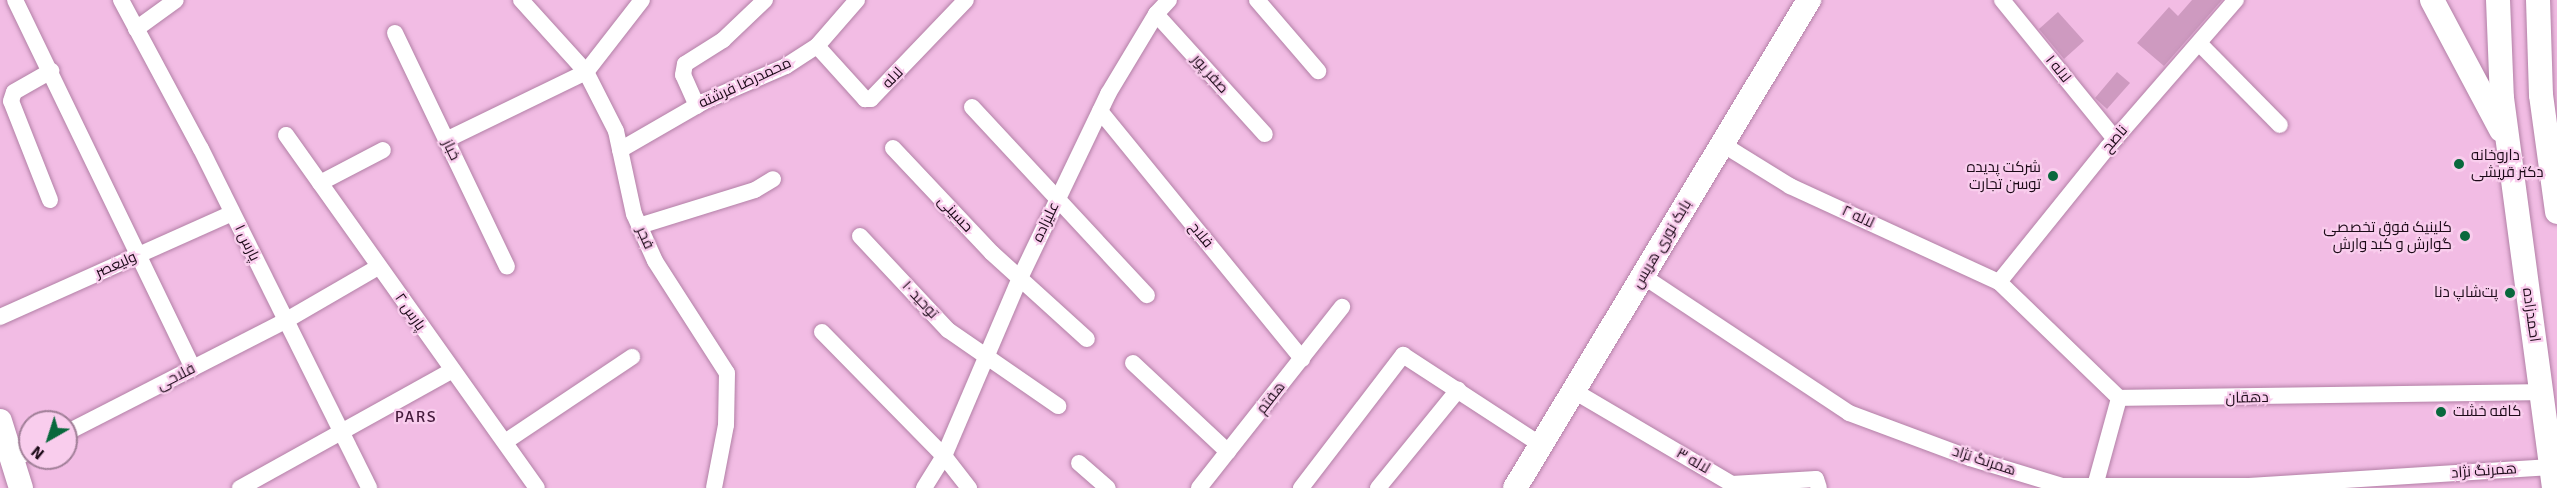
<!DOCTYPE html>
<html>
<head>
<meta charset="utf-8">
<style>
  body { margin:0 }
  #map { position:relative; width:2557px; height:488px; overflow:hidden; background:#f2bce4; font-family:Signika,Cairo,sans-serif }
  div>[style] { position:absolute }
  .building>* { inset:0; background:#ce9ac0 }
  .roads { filter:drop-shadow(0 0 2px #b280a6) drop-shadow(0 0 2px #b280a6) }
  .street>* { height:16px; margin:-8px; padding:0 8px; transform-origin:8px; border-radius:8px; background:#fff }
  .secondary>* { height:24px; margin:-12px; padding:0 12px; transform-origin:12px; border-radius:12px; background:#fff }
  .dots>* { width:16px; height:16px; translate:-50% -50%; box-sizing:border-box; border:3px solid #f9cded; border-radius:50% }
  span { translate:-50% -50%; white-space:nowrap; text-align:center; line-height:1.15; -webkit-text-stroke:4.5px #f9cded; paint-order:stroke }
  .street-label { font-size:15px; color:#1c0a18 }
  .poi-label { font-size:15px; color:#1c0a18 }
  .left { translate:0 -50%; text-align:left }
  .right { translate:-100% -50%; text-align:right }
  .neighbourhood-label { font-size:16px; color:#441a3b; letter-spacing:1.5px }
  .north { position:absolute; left:18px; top:410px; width:60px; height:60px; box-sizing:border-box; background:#f9cded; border:2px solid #a17f98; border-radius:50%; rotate:219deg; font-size:16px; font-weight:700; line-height:24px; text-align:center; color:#1c0a18 }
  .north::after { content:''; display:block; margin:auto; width:21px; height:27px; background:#08683c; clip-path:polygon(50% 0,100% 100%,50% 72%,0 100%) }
</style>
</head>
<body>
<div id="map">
  <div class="building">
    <div style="clip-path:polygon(2192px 0,2222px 0,2164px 66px,2137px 43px,2169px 7px,2178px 16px)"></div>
    <div style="clip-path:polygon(2058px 12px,2084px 41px,2064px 59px,2039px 29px)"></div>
    <div style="clip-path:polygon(2117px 72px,2130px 83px,2107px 109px,2095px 98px)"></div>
  </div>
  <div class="roads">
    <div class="street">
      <div style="left:15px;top:0;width:409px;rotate:64.2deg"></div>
      <div style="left:121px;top:0;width:169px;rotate:61.8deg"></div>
      <div style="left:201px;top:149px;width:378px;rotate:63.6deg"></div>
      <div style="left:521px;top:0;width:97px;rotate:47.9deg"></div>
      <div style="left:586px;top:72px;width:66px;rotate:63deg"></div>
      <div style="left:616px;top:131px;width:85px;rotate:77.8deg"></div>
      <div style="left:634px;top:214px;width:51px;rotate:65.9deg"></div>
      <div style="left:655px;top:261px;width:133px;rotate:57.3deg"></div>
      <div style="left:727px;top:373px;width:52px;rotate:91.1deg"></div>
      <div style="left:726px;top:425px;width:64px;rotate:100.8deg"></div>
      <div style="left:1257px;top:0;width:94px;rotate:49.3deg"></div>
      <div style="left:2002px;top:0;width:179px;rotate:50.9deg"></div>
      <div style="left:1156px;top:14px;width:162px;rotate:47.8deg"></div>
      <div style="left:136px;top:29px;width:49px;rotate:-35.9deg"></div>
      <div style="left:395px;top:33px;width:259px;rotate:64.4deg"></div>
      <div style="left:2199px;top:43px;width:115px;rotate:45.4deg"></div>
      <div style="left:817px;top:46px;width:72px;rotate:47.8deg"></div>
      <div style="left:865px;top:99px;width:6px"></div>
      <div style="left:871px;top:99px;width:137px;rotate:-46.2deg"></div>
      <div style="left:697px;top:106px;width:34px;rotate:-114deg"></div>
      <div style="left:683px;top:75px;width:11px;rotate:-80deg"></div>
      <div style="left:685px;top:64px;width:45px;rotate:-32.3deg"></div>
      <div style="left:723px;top:40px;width:58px;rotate:-43.6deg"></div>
      <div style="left:972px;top:107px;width:257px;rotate:47.1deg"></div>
      <div style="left:1100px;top:111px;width:320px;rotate:50.8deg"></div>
      <div style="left:286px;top:135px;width:433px;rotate:54.6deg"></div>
      <div style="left:446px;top:140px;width:156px;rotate:-25.9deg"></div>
      <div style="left:586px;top:72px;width:91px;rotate:-52.1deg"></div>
      <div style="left:1722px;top:144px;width:80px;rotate:31.7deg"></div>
      <div style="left:1790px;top:186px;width:230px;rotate:24.7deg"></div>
      <div style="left:1999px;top:282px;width:167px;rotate:44deg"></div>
      <div style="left:2119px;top:398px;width:422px;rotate:-0.8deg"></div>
      <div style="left:893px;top:148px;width:144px;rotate:46.7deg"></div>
      <div style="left:992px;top:253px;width:128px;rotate:42.2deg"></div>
      <div style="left:620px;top:150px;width:96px;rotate:-30deg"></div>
      <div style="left:703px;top:102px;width:90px;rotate:-23.4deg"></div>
      <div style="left:786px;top:66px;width:37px;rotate:-33deg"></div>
      <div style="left:817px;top:46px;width:61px;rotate:-49deg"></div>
      <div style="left:320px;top:183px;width:71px;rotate:-27.6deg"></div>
      <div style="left:50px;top:200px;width:106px;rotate:-111.5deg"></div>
      <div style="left:11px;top:101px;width:9px;rotate:-72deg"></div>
      <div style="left:14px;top:92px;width:43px;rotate:-29.6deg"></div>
      <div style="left:639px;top:226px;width:121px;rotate:-17.2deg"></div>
      <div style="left:755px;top:190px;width:21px;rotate:-31deg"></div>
      <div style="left:860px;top:236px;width:129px;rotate:46.9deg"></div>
      <div style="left:948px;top:330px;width:134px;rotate:34.6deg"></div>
      <div style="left:1643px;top:276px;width:247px;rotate:33.6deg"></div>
      <div style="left:1849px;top:413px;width:129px;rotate:20.4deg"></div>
      <div style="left:1970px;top:458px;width:96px;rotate:16.9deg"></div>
      <div style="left:2062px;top:486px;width:187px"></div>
      <div style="left:2249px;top:486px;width:303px;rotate:-3.6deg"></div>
      <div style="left:1999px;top:282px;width:174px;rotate:-51.1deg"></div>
      <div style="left:2108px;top:147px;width:195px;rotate:-49deg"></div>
      <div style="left:0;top:317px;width:254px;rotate:-24.1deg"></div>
      <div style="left:822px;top:332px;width:174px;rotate:45.5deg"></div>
      <div style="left:944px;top:456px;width:41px;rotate:52deg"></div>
      <div style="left:1133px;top:363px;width:130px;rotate:43.1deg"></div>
      <div style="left:1574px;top:391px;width:183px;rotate:30.5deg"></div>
      <div style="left:1732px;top:484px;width:84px;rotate:-3.4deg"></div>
      <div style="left:1816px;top:479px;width:9px;rotate:72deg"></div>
      <div style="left:66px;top:433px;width:246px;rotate:-27.1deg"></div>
      <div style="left:285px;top:321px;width:108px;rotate:-30.1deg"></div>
      <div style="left:505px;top:442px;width:153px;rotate:-33.8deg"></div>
      <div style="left:12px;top:460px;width:20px;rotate:-27deg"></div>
      <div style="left:1079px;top:463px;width:38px;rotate:41deg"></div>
      <div style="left:2095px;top:486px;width:91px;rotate:-74.7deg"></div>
      <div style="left:240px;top:488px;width:241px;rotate:-29deg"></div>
      <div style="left:924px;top:488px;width:38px;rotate:-58deg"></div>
      <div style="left:944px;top:456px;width:194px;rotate:-66.9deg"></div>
      <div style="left:1020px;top:278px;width:204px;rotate:-64.4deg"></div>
      <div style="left:1108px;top:94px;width:93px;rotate:-59deg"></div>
      <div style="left:1156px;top:14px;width:19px;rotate:-47deg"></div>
      <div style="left:1199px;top:488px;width:231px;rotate:-51.7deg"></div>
      <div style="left:1301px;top:488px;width:168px;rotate:-52.5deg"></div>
      <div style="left:1403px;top:355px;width:165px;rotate:33.1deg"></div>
      <div style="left:1378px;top:488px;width:127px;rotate:-50.8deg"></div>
    </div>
    <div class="secondary">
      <div style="left:2432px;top:0;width:147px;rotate:62deg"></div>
      <div style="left:2498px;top:0;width:98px;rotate:87.7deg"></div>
      <div style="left:2502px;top:98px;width:393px;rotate:82.4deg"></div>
      <div style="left:2538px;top:0;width:95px;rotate:88.2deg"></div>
      <div style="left:2541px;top:95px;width:118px;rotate:82.2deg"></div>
      <div style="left:0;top:421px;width:70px;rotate:72.6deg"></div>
      <div style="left:1515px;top:488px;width:570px;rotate:-58.93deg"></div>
    </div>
  </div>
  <div class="dots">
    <div style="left:2459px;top:164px;background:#08683c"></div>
    <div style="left:2053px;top:176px;background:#08683c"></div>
    <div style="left:2465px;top:236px;background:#08683c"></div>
    <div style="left:2510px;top:293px;background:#08683c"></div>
    <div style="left:2441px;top:412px;background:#08683c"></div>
  </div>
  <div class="street-label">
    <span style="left:2058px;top:69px;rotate:51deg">لاله ۱</span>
    <span style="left:1210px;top:74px;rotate:48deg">صفر پور</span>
    <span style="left:893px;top:78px;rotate:-46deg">لاله</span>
    <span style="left:745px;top:83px;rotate:-25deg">محمدرضا فرشته</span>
    <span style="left:2115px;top:139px;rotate:-49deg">ناصح</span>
    <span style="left:451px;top:150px;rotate:64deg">خباز</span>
    <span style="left:955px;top:214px;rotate:47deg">حسینی</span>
    <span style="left:1858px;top:217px;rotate:25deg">لاله ۲</span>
    <span style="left:1046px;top:222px;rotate:-64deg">علیزاده</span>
    <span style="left:1201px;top:235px;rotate:51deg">فلاح</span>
    <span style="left:645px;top:238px;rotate:66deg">فجر</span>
    <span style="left:247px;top:243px;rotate:64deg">پارس ۱</span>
    <span style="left:1662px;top:244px;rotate:-59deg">بابک نوری هریس</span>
    <span style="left:116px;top:265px;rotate:-24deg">ولیعصر</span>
    <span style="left:920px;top:300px;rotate:47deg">توحید ۱۰</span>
    <span style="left:410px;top:312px;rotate:55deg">پارس ۲</span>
    <span style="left:2531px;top:315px;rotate:82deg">احمدزاده</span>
    <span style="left:176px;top:377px;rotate:-27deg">فلاحی</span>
    <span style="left:1271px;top:398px;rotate:-52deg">هفتم</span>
    <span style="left:2247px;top:398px;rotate:-1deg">دهقان</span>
    <span style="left:1693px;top:461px;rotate:30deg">لاله ۳</span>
    <span style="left:1984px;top:461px;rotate:18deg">همرنگ نژاد</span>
    <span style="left:2484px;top:471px;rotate:-4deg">همرنگ نژاد</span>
  </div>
  <div class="poi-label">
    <span class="left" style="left:2471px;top:164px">داروخانه<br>دکتر قریشی</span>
    <span class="right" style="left:2041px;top:176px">شرکت پدیده<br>توسن تجارت</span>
    <span class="right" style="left:2452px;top:236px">کلینیک فوق تخصصی<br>گوارش و کبد وارش</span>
    <span class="right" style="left:2498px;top:293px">پت‌شاپ دنا</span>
    <span class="left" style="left:2453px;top:412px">کافه خشت</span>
  </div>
  <div class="neighbourhood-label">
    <span style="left:416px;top:417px">PARS</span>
  </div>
  <div class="north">N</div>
</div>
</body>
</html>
